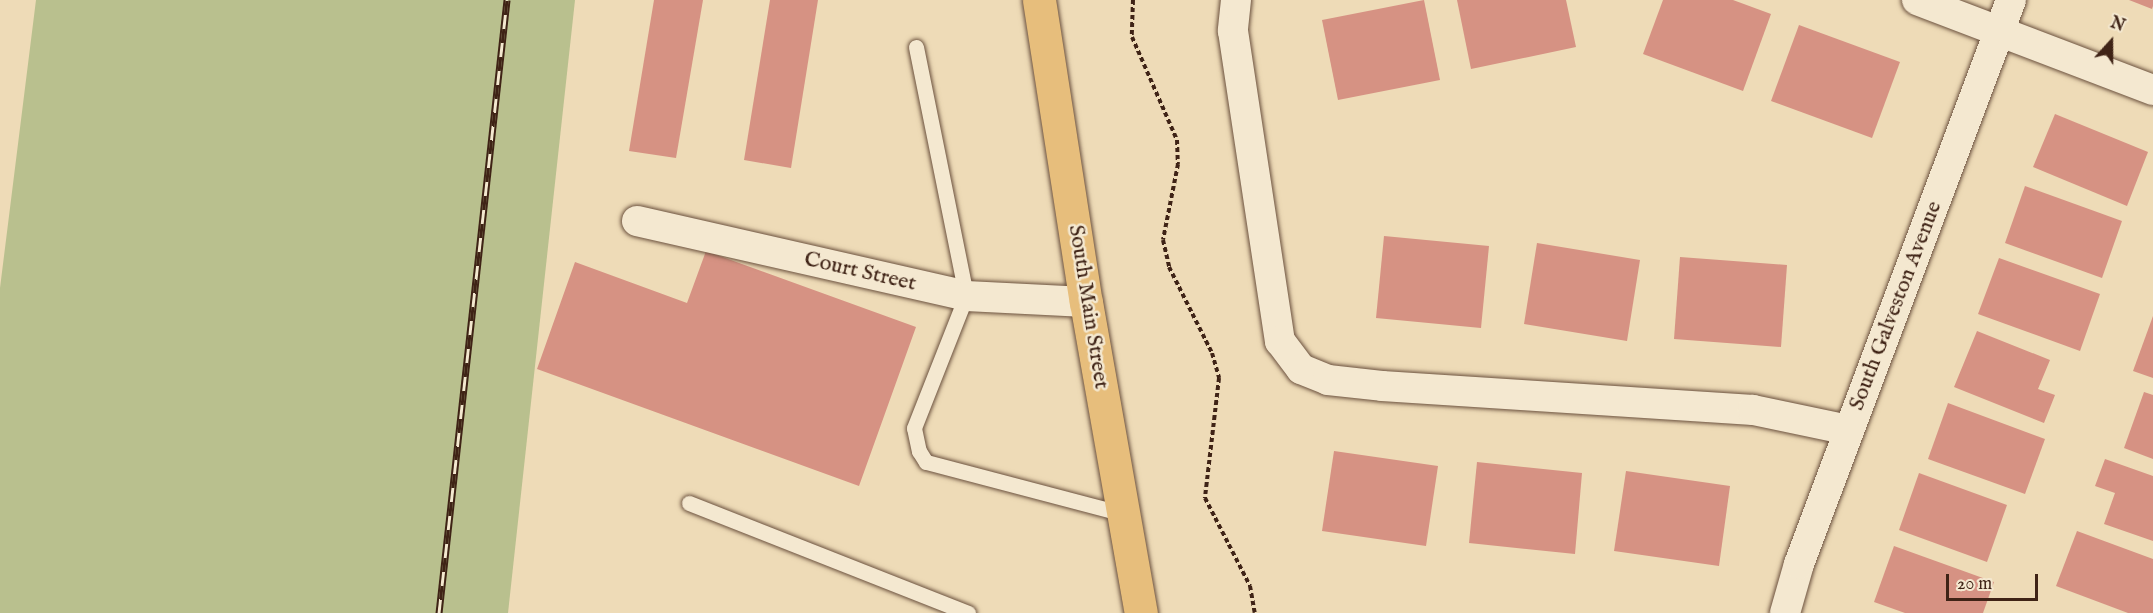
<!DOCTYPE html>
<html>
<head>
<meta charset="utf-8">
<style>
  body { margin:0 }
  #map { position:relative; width:2153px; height:613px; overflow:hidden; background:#eedbb7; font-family:"IM FELL English",serif }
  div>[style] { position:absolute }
  .green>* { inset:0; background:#b9c08e }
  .building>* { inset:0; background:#d69283 }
  .path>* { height:4px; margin-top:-2px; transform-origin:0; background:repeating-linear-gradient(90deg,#3f2316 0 4.5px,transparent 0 7.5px) }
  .roads { filter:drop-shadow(0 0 2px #6b513e) drop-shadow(0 0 2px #6b513e) }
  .lane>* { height:15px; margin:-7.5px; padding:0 7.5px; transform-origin:7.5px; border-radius:7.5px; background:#f4e8d0 }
  .street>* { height:30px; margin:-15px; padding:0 15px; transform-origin:15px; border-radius:15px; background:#f4e8d0 }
  .primary>* { height:33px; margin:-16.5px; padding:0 16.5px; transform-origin:16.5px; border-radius:16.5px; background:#e7be7c }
  .rail>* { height:7px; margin-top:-3.5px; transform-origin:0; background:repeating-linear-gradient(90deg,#f4e8d0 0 14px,#3f2316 0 28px); box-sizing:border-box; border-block:2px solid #3f2316 }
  span { translate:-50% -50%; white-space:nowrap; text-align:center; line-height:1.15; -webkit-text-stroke:5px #f4e8d0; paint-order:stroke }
  .street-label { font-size:22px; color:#3f2316 }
  .north { position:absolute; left:2081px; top:12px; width:60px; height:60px; -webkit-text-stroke:4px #f4e8d0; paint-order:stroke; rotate:21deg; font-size:16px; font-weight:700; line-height:24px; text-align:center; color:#3f2316 }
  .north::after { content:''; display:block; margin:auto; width:21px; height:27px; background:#3f2316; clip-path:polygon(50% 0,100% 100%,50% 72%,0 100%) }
  .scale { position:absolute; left:1946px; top:574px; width:92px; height:27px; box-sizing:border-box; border:3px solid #3f2316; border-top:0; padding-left:8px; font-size:18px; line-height:21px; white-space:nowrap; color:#3f2316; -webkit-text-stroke:4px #f4e8d0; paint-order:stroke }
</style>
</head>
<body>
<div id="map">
  <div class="green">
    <div style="clip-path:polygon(36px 0,575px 0,508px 613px,0 613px,0 288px)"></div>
  </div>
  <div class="building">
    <div style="clip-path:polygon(654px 0,703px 0,676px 158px,629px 151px)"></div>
    <div style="clip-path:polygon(770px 0,818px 0,791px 168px,744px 160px)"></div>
    <div style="clip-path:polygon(1424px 0,1440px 80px,1338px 100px,1322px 20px)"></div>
    <div style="clip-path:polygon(1457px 0,1566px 0,1576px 47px,1471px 69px)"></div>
    <div style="clip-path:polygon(1663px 0,1733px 0,1771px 14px,1743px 91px,1643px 54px)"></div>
    <div style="clip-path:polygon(2129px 0,2153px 0,2153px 6px,2152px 9px)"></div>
    <div style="clip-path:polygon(1799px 25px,1900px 62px,1872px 138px,1771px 101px)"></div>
    <div style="clip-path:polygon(2055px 114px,2148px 152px,2127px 206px,2033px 167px)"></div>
    <div style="clip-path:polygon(2025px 186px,2122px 221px,2102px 278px,2005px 243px)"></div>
    <div style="clip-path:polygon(1384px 236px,1489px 246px,1481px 328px,1376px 318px)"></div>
    <div style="clip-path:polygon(1537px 243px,1640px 260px,1627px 341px,1524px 324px)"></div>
    <div style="clip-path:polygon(706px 251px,916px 327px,859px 486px,537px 369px,575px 262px,687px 303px)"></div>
    <div style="clip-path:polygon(1680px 257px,1787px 265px,1781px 347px,1674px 339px)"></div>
    <div style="clip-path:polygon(1999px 258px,2100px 294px,2080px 351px,1978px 314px)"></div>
    <div style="clip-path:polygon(2153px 316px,2153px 378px,2133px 371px)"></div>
    <div style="clip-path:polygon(1977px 331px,2050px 360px,2038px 389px,2055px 395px,2044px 423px,1954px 387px)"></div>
    <div style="clip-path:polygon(2144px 392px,2153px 395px,2153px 459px,2124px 448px)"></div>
    <div style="clip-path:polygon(1948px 403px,2045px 439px,2025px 494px,1928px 459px)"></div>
    <div style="clip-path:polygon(1334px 451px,1438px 466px,1426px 546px,1322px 531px)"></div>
    <div style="clip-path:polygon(2105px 459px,2153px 476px,2153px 541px,2104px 524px,2115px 493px,2095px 486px)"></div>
    <div style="clip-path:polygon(1477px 462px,1582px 473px,1575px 554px,1469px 543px)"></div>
    <div style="clip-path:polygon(1626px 471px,1730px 486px,1719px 566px,1614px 551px)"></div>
    <div style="clip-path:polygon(1919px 473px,2007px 505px,1987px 562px,1899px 530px)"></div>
    <div style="clip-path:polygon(2077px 531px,2153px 559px,2153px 613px,2128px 613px,2056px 586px)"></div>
    <div style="clip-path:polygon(1894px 546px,1994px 582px,1983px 613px,1905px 613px,1874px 602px)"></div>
  </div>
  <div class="path">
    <div style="left:1133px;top:0;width:37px;rotate:92deg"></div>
    <div style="left:1132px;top:37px;width:112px;rotate:66.4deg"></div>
    <div style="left:1177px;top:140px;width:24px;rotate:88deg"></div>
    <div style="left:1178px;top:164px;width:77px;rotate:101.2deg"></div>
    <div style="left:1163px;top:240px;width:28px;rotate:77deg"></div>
    <div style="left:1169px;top:267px;width:96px;rotate:63.4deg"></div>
    <div style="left:1212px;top:353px;width:26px;rotate:74deg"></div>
    <div style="left:1219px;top:378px;width:121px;rotate:96.7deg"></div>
    <div style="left:1205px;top:498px;width:99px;rotate:62.9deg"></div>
    <div style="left:1250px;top:586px;width:27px;rotate:80deg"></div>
  </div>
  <div class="roads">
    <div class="lane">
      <div style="left:916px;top:47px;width:254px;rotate:78.6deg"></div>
      <div style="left:966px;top:296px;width:142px;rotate:111.5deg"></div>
      <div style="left:914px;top:428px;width:24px;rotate:78deg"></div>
      <div style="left:919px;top:451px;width:13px;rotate:58deg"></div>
      <div style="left:926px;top:462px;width:205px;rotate:14.7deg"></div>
      <div style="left:689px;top:503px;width:300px;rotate:21.5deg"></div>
    </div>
    <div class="street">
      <div style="left:1236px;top:0;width:31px;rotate:96deg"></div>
      <div style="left:1233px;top:31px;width:314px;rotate:81.4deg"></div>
      <div style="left:1280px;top:341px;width:35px;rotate:53deg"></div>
      <div style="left:1301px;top:369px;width:29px;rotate:22deg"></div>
      <div style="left:1328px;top:380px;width:54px;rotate:6.3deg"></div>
      <div style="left:1382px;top:386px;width:372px;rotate:3.7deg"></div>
      <div style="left:1753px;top:410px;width:98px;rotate:11.8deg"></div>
      <div style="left:1917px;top:0;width:253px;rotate:20.9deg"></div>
      <div style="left:637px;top:221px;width:337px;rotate:12.8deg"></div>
      <div style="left:966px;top:296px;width:120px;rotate:2.9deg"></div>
      <div style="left:1785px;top:613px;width:51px;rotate:-74.1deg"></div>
      <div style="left:1799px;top:564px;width:603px;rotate:-69.4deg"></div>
    </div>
    <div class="primary">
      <div style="left:1039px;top:0;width:306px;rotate:81.2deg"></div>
      <div style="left:1086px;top:302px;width:316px;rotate:80deg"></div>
    </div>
  </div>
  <div class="rail">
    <div style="left:439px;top:613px;width:617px;rotate:-83.67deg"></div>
  </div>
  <div class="street-label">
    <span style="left:860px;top:272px;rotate:13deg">Court Street</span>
    <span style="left:1896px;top:306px;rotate:-69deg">South Galveston Avenue</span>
    <span style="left:1088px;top:307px;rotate:81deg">South Main Street</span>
  </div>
  <div class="north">N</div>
  <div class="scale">20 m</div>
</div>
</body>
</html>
